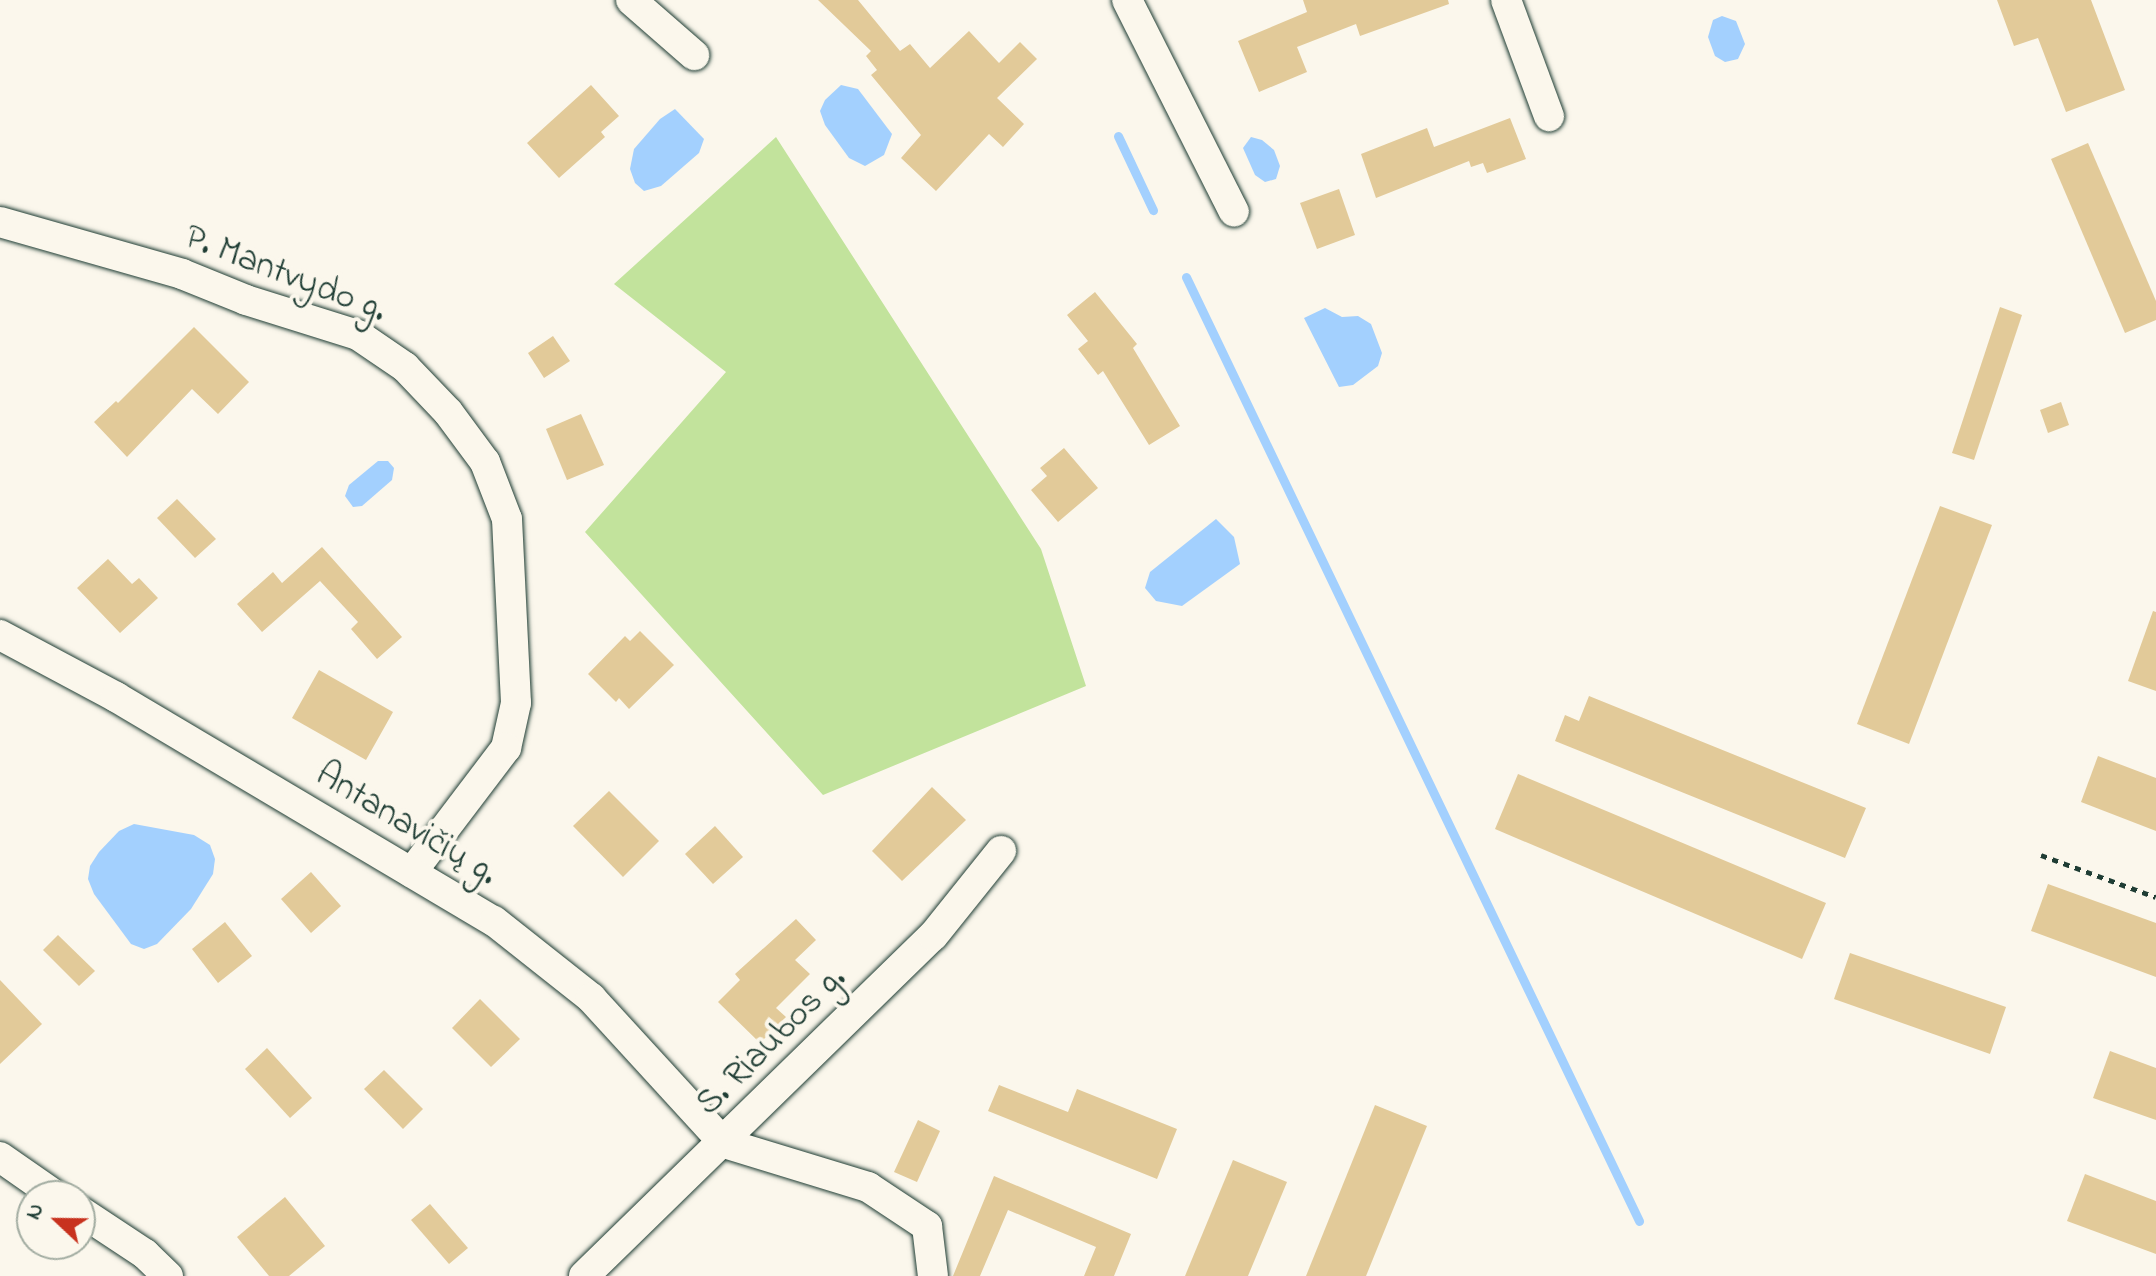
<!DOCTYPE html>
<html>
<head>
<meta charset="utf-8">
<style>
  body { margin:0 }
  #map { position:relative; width:2156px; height:1276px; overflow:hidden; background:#fbf7ec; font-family:"Indie Flower",sans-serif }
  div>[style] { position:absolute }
  .green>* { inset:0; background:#c2e39c }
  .water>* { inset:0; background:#a3d0fe }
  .stream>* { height:9px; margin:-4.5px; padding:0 4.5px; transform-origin:4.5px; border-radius:4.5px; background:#a3d0fe }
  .building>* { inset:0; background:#e2ca99 }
  .path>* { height:5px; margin-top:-2.5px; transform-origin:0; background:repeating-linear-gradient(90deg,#1f3d34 0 6px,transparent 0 12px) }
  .roads { filter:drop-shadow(0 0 2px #1f3d34) drop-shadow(0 0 2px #1f3d34) }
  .minor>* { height:30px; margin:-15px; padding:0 15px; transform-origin:15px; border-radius:15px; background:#fbf7ec }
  span { translate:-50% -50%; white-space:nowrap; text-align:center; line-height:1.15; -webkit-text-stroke:8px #fbf7ec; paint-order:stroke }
  .street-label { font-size:36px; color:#1f3d34 }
  .north { position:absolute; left:16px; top:1180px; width:80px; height:80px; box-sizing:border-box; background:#fbf7ec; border:2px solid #a3ada2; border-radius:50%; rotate:292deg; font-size:22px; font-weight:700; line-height:32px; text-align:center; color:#1f3d34 }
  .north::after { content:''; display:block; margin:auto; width:28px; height:36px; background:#c8321e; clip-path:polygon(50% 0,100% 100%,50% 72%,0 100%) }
</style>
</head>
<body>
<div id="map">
  <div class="green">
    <div style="clip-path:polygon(776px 137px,1041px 549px,1086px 686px,823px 795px,585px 532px,726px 372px,614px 284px)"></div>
  </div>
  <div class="water">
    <div style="clip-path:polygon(1722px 16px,1736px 21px,1745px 44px,1738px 59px,1725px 62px,1715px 56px,1708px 37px,1713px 20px)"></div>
    <div style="clip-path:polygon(841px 85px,858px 89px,892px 134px,884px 155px,865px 166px,849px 158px,825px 125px,820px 111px,825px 100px)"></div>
    <div style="clip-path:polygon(675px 109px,704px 139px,699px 153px,661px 186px,644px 191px,635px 183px,630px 169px,634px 149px,660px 119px)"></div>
    <div style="clip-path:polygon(1251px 137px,1262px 140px,1274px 150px,1280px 166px,1276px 179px,1265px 182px,1255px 175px,1243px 148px)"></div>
    <div style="clip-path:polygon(1325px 308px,1342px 317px,1358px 316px,1371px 324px,1382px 353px,1378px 366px,1353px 385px,1339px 387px,1304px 318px)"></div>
    <div style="clip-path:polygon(378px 461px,388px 461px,394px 468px,392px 480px,362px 506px,353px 507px,345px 496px,349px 485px)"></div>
    <div style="clip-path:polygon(1216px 519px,1234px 537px,1240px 564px,1182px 606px,1156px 601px,1145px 588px,1150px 572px)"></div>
    <div style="clip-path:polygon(134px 824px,194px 835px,210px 845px,215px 859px,213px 874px,191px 909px,157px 944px,144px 949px,131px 944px,94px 894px,88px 879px,90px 866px,99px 852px,119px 831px)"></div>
  </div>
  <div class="stream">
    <div style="left:1118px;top:136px;width:82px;rotate:64.7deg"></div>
    <div style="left:1186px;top:277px;width:1047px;rotate:64.36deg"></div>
  </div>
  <div class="building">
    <div style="clip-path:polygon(818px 0,858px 0,900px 51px,910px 44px,930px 68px,969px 31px,999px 63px,1020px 42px,1037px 59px,997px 98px,1024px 124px,1003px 147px,989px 134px,936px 191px,901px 158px,921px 135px,871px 75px,877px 70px,866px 56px,871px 51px)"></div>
    <div style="clip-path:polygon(1303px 0,1448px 0,1449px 4px,1360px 36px,1356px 24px,1297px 47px,1307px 72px,1259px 92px,1238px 41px,1307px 12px)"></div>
    <div style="clip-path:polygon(1997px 0,2091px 0,2125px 90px,2066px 112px,2038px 38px,2014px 46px)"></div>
    <div style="clip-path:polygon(591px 85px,619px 116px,601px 132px,605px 137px,559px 178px,527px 143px)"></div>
    <div style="clip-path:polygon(1510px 118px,1526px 159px,1487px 173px,1483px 163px,1471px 167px,1469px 161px,1376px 198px,1361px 154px,1427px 128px,1434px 147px)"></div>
    <div style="clip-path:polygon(2088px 143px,2156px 301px,2156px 320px,2125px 333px,2051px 159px)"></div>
    <div style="clip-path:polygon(1339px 189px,1355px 235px,1317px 249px,1300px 203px)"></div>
    <div style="clip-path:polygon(1095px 292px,1137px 344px,1133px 348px,1180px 426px,1149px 445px,1103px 371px,1098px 375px,1078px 349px,1088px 341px,1067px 315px)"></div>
    <div style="clip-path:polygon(2000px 307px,2022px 315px,1974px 460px,1952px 453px)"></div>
    <div style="clip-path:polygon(194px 327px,249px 382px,218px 414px,192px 389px,127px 457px,94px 422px,116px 401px,118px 403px)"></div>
    <div style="clip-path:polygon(553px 336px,570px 361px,544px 378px,528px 353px)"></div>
    <div style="clip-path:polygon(2061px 402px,2069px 425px,2048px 433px,2040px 410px)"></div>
    <div style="clip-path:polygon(581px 414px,604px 465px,567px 480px,546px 429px)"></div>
    <div style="clip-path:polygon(1064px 448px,1098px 488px,1058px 522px,1031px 490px,1047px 476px,1040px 468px)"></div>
    <div style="clip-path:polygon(177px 499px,216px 539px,195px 558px,157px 518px)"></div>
    <div style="clip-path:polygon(1940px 506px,1992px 525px,1909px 744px,1857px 724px)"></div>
    <div style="clip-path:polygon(322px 547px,402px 637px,377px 659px,351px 629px,358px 622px,320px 581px,262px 632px,237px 604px,273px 572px,282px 583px)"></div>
    <div style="clip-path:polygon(108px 559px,132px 584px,139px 578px,158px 598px,120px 633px,77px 588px)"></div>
    <div style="clip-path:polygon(2153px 611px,2156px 612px,2156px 691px,2128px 681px)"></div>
    <div style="clip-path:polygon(640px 631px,674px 665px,629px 709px,619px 698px,616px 702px,588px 674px,625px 636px,630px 641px)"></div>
    <div style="clip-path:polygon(319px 670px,393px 712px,366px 760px,292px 718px)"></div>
    <div style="clip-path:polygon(1589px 696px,1866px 808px,1845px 858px,1555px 741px,1565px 715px,1579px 721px)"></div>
    <div style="clip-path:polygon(2098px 756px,2156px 778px,2156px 831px,2081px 802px)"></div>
    <div style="clip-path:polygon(1518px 774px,1826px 903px,1802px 959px,1495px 829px)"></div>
    <div style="clip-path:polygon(932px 787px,966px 820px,902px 881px,872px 851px)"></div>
    <div style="clip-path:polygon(609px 791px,659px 841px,623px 877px,573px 826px)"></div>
    <div style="clip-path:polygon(715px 826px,743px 857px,713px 884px,685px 854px)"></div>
    <div style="clip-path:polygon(311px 872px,341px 906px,311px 933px,281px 899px)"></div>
    <div style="clip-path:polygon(2048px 884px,2156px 923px,2156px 977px,2031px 931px)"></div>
    <div style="clip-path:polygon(796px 919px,816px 940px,795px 960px,810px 974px,776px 1008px,786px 1017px,760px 1043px,718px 1002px,740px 980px,735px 974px)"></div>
    <div style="clip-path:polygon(225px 922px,252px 956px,218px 983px,192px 949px)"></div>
    <div style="clip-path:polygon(58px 935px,95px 971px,79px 986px,43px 950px)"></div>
    <div style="clip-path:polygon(1850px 953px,2006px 1007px,1990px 1054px,1834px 999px)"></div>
    <div style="clip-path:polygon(0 980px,42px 1024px,0 1064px)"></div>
    <div style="clip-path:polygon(480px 999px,520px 1039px,491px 1067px,452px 1028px)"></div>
    <div style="clip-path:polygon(267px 1048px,312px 1098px,290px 1118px,245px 1069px)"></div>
    <div style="clip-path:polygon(2110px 1051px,2156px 1068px,2156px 1120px,2093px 1098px)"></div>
    <div style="clip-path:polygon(384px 1070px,423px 1109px,403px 1129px,364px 1089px)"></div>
    <div style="clip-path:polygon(999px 1085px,1068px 1112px,1077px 1089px,1177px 1129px,1157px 1179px,988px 1111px)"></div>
    <div style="clip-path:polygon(1375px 1105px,1427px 1126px,1366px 1276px,1306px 1276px)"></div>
    <div style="clip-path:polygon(918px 1120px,940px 1131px,917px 1182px,894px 1172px)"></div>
    <div style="clip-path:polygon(1233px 1160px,1287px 1182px,1248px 1276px,1185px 1276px)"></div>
    <div style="clip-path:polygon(2085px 1174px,2156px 1201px,2156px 1254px,2067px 1221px)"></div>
    <div style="clip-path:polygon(994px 1176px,1131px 1234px,1114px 1276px,1084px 1276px,1096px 1247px,1008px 1210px,980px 1276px,953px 1276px)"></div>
    <div style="clip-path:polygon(285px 1197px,325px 1246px,289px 1276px,269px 1276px,237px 1237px)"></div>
    <div style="clip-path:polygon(430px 1204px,468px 1248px,449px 1264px,411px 1220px)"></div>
  </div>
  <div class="path">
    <div style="left:2041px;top:855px;width:122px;rotate:20.1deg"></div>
  </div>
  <div class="roads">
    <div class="minor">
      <div style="left:631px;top:0;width:84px;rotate:41.1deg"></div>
      <div style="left:1127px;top:0;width:237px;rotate:63.2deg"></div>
      <div style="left:1506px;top:0;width:124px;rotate:69.7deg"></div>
      <div style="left:0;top:222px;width:189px;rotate:15.9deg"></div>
      <div style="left:182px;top:274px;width:69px;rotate:22.1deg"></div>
      <div style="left:246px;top:300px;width:117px;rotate:17.4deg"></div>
      <div style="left:358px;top:335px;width:57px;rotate:34.2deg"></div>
      <div style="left:405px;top:367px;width:62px;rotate:46.3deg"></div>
      <div style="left:448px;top:412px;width:62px;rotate:53.5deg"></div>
      <div style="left:485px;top:462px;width:61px;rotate:68.9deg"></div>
      <div style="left:507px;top:519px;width:184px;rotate:87.2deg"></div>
      <div style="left:516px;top:703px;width:46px;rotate:102.5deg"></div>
      <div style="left:506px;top:748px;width:156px;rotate:127.2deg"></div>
      <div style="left:0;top:635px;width:132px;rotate:28.1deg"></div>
      <div style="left:116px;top:697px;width:439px;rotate:30.7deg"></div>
      <div style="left:494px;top:921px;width:124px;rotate:38.4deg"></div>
      <div style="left:591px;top:998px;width:197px;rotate:47.5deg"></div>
      <div style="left:724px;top:1143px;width:151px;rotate:17deg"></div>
      <div style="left:868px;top:1187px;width:71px;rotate:33.5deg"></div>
      <div style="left:927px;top:1226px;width:50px;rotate:83.2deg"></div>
      <div style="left:0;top:1157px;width:68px;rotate:34.9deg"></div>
      <div style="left:80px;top:1211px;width:78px;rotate:33.5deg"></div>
      <div style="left:145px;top:1254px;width:32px;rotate:44deg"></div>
      <div style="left:584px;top:1276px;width:487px;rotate:-44.3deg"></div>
      <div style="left:933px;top:936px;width:109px;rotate:-51.3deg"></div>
    </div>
  </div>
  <div class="street-label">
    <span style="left:285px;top:275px;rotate:21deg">P. Mantvydo g.</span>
    <span style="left:406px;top:825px;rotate:31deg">Antanavičių g.</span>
    <span style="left:772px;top:1042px;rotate:-45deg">S. Riaubos g.</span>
  </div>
  <div class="north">N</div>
</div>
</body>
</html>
